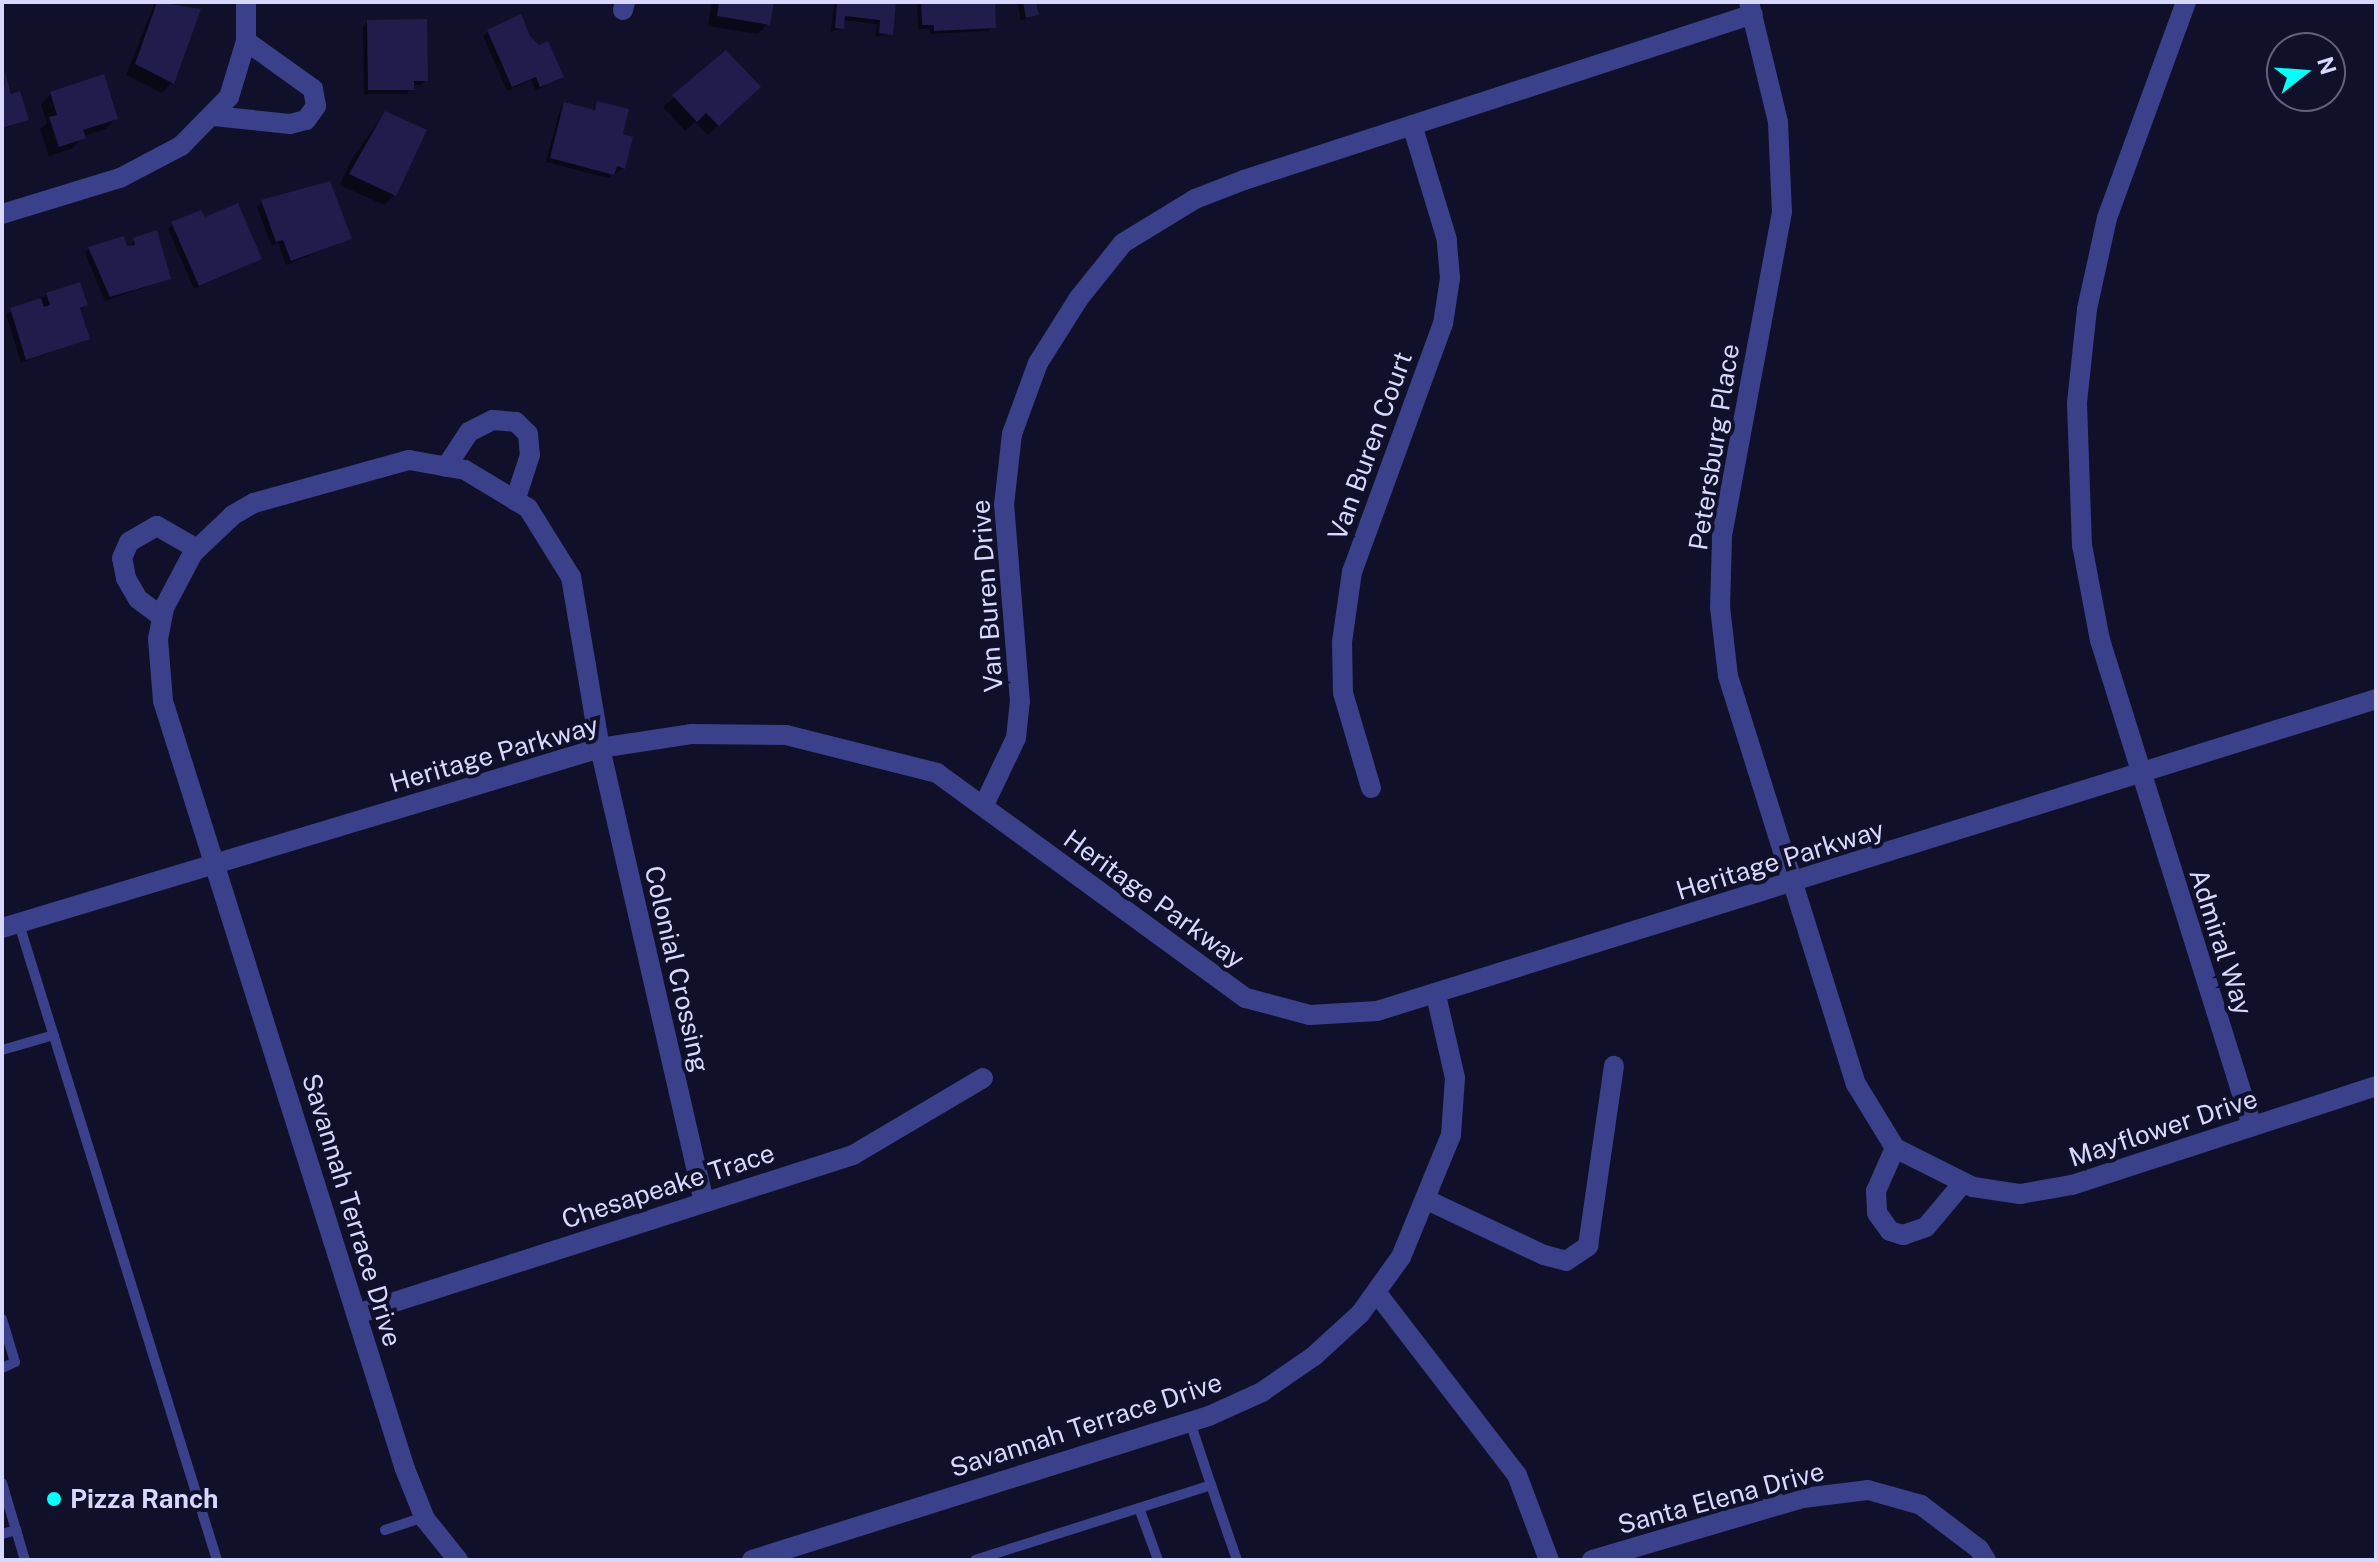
<!DOCTYPE html>
<html>
<head>
<meta charset="utf-8">
<style>
  body { margin:0 }
  #map { position:relative; width:2378px; height:1562px; overflow:hidden; background:#11102a; font-family:"Public Sans",sans-serif }
  div>[style] { position:absolute }
  .shadow>* { inset:0; background:#0007 }
  .building>* { inset:0; background:#201c4b }
  .service>* { height:10px; margin:-5px; padding:0 5px; transform-origin:5px; border-radius:5px; background:#3a4089 }
  .minor>* { height:20px; margin:-10px; padding:0 10px; transform-origin:10px; border-radius:10px; background:#3a4089 }
  .dots>* { width:22px; height:22px; translate:-50% -50%; box-sizing:border-box; border:4px solid #11102a; border-radius:50% }
  span { translate:-50% -50%; white-space:nowrap; text-align:center; line-height:1.15; -webkit-text-stroke:8px #11102a; paint-order:stroke }
  .street-label { font-size:26px; color:#d8d8ff }
  .poi-label { font-size:26px; color:#d8d8ff; font-weight:700 }
  .left { translate:0 -50%; text-align:left }
  .frame { position:absolute; inset:0; border:4px solid #d8d8ff; pointer-events:none }
  .north { position:absolute; left:2266px; top:32px; width:80px; height:80px; box-sizing:border-box; background:#11102a; border:2px solid #61607f; border-radius:50%; rotate:73deg; font-size:22px; font-weight:700; line-height:32px; text-align:center; color:#d8d8ff }
  .north::after { content:''; display:block; margin:auto; width:28px; height:36px; background:#04fffb; clip-path:polygon(50% 0,100% 100%,50% 72%,0 100%) }
</style>
</head>
<body>
<div id="map">
  <div class="shadow">
    <div style="clip-path:polygon(155px 2px,198px 10px,172px 83px,162px 93px,126px 75px)"></div>
    <div style="clip-path:polygon(712px 2px,772px 2px,768px 24px,758px 34px,708px 26px)"></div>
    <div style="clip-path:polygon(834px 2px,894px 2px,891px 34px,875px 37px,877px 24px,842px 20px,842px 28px,831px 32px)"></div>
    <div style="clip-path:polygon(917px 2px,993px 2px,994px 27px,989px 31px,930px 34px,930px 29px,918px 29px)"></div>
    <div style="clip-path:polygon(1017px 2px,1046px 2px,1034px 4px,1036px 15px,1021px 21px)"></div>
    <div style="clip-path:polygon(367px 22px,426px 80px,421px 85px,412px 85px,407px 94px,364px 94px,363px 27px)"></div>
    <div style="clip-path:polygon(488px 31px,529px 37px,561px 76px,536px 91px,531px 80px,507px 91px,483px 36px)"></div>
    <div style="clip-path:polygon(726px 53px,748px 98px,708px 135px,695px 122px,685px 131px,663px 107px)"></div>
    <div style="clip-path:polygon(2px 75px,27px 119px,2px 130px)"></div>
    <div style="clip-path:polygon(51px 93px,116px 118px,106px 129px,83px 136px,73px 148px,49px 156px,40px 129px,47px 123px,41px 104px)"></div>
    <div style="clip-path:polygon(598px 103px,624px 168px,608px 178px,546px 162px,560px 109px,564px 104px,592px 111px)"></div>
    <div style="clip-path:polygon(385px 113px,394px 195px,384px 205px,340px 185px,352px 158px)"></div>
    <div style="clip-path:polygon(262px 202px,350px 239px,286px 265px,278px 243px,271px 245px,257px 207px)"></div>
    <div style="clip-path:polygon(172px 224px,260px 259px,194px 289px,168px 229px)"></div>
    <div style="clip-path:polygon(134px 239px,168px 279px,105px 301px,85px 253px,89px 249px,130px 248px)"></div>
    <div style="clip-path:polygon(47px 295px,86px 305px,79px 310px,87px 339px,21px 363px,6px 314px)"></div>
  </div>
  <div class="building">
    <div style="clip-path:polygon(157px 2px,201px 9px,174px 84px,135px 64px)"></div>
    <div style="clip-path:polygon(719px 2px,774px 2px,770px 25px,717px 16px)"></div>
    <div style="clip-path:polygon(837px 2px,896px 2px,893px 35px,879px 33px,880px 20px,845px 16px,844px 29px,835px 28px)"></div>
    <div style="clip-path:polygon(921px 2px,995px 2px,996px 28px,934px 31px,934px 25px,922px 25px)"></div>
    <div style="clip-path:polygon(1023px 2px,1036px 2px,1039px 15px,1026px 18px)"></div>
    <div style="clip-path:polygon(521px 14px,530px 36px,539px 45px,548px 41px,564px 77px,540px 87px,536px 77px,512px 87px,487px 30px)"></div>
    <div style="clip-path:polygon(427px 19px,428px 81px,414px 81px,414px 90px,368px 90px,367px 20px)"></div>
    <div style="clip-path:polygon(726px 50px,761px 87px,719px 126px,706px 113px,697px 122px,672px 95px)"></div>
    <div style="clip-path:polygon(5px 72px,11px 94px,20px 91px,29px 120px,2px 128px)"></div>
    <div style="clip-path:polygon(104px 74px,118px 119px,83px 130px,86px 138px,59px 147px,49px 117px,57px 115px,50px 92px)"></div>
    <div style="clip-path:polygon(597px 101px,629px 109px,623px 134px,633px 137px,625px 169px,617px 166px,614px 175px,550px 158px,564px 102px,595px 110px)"></div>
    <div style="clip-path:polygon(385px 111px,427px 130px,396px 196px,349px 174px)"></div>
    <div style="clip-path:polygon(330px 181px,352px 239px,291px 261px,283px 240px,276px 242px,261px 200px)"></div>
    <div style="clip-path:polygon(238px 203px,262px 259px,199px 286px,171px 222px,201px 210px,205px 217px)"></div>
    <div style="clip-path:polygon(157px 230px,171px 279px,110px 297px,88px 247px,124px 236px,127px 246px,135px 245px,133px 238px)"></div>
    <div style="clip-path:polygon(80px 282px,88px 305px,80px 308px,90px 339px,26px 360px,10px 308px,41px 298px,44px 307px,50px 305px,46px 293px)"></div>
  </div>
  <div class="service">
    <div style="left:19px;top:924px;width:666px;rotate:72.71deg"></div>
    <div style="left:2px;top:1050px;width:54px;rotate:-16.1deg"></div>
    <div style="left:2px;top:1319px;width:45px;rotate:73.2deg"></div>
    <div style="left:15px;top:1362px;width:14px;rotate:155deg"></div>
    <div style="left:2px;top:1483px;width:80px;rotate:73.4deg"></div>
    <div style="left:1211px;top:1485px;width:79px;rotate:70.9deg"></div>
    <div style="left:1139px;top:1508px;width:55px;rotate:69.9deg"></div>
    <div style="left:385px;top:1530px;width:41px;rotate:-18.4deg"></div>
    <div style="left:2px;top:1534px;width:15px;rotate:-16deg"></div>
    <div style="left:975px;top:1560px;width:248px;rotate:-17.6deg"></div>
    <div style="left:1211px;top:1485px;width:66px;rotate:-108.4deg"></div>
  </div>
  <div class="minor">
    <div style="left:1749px;top:2px;width:123px;rotate:76.4deg"></div>
    <div style="left:1778px;top:122px;width:90px;rotate:87.5deg"></div>
    <div style="left:1782px;top:212px;width:330px;rotate:100.5deg"></div>
    <div style="left:1722px;top:537px;width:70px;rotate:91.6deg"></div>
    <div style="left:1720px;top:607px;width:69px;rotate:83.4deg"></div>
    <div style="left:1728px;top:676px;width:428px;rotate:72.6deg"></div>
    <div style="left:1856px;top:1084px;width:75px;rotate:58.6deg"></div>
    <div style="left:1895px;top:1148px;width:87px;rotate:26.6deg"></div>
    <div style="left:1973px;top:1187px;width:48px;rotate:8.5deg"></div>
    <div style="left:2020px;top:1194px;width:53px;rotate:-9.8deg"></div>
    <div style="left:2072px;top:1185px;width:320px;rotate:-18deg"></div>
    <div style="left:2186px;top:2px;width:230px;rotate:110.1deg"></div>
    <div style="left:2107px;top:218px;width:93px;rotate:102.4deg"></div>
    <div style="left:2087px;top:309px;width:95px;rotate:96.1deg"></div>
    <div style="left:2077px;top:403px;width:142px;rotate:88deg"></div>
    <div style="left:2082px;top:545px;width:97px;rotate:79.3deg"></div>
    <div style="left:2100px;top:640px;width:509px;rotate:72.63deg"></div>
    <div style="left:623px;top:10px;width:8px;rotate:-76deg"></div>
    <div style="left:214px;top:116px;width:76px;rotate:6deg"></div>
    <div style="left:290px;top:124px;width:16px;rotate:-14deg"></div>
    <div style="left:306px;top:120px;width:17px;rotate:-54deg"></div>
    <div style="left:316px;top:106px;width:17px;rotate:-100deg"></div>
    <div style="left:313px;top:89px;width:82px;rotate:-144.4deg"></div>
    <div style="left:2px;top:214px;width:123px;rotate:-17deg"></div>
    <div style="left:120px;top:178px;width:69px;rotate:-27.7deg"></div>
    <div style="left:181px;top:146px;width:69px;rotate:-45.6deg"></div>
    <div style="left:229px;top:97px;width:59px;rotate:-73.1deg"></div>
    <div style="left:246px;top:41px;width:39px;rotate:-90deg"></div>
    <div style="left:446px;top:467px;width:42px;rotate:-56.7deg"></div>
    <div style="left:469px;top:432px;width:27px;rotate:-27deg"></div>
    <div style="left:493px;top:420px;width:23px;rotate:5deg"></div>
    <div style="left:516px;top:422px;width:17px;rotate:45deg"></div>
    <div style="left:528px;top:434px;width:21px;rotate:85deg"></div>
    <div style="left:530px;top:455px;width:48px;rotate:108.1deg"></div>
    <div style="left:162px;top:617px;width:30px;rotate:-143deg"></div>
    <div style="left:138px;top:599px;width:24px;rotate:-120deg"></div>
    <div style="left:126px;top:578px;width:20px;rotate:-101deg"></div>
    <div style="left:122px;top:558px;width:17px;rotate:-66deg"></div>
    <div style="left:129px;top:542px;width:32px;rotate:-30deg"></div>
    <div style="left:157px;top:526px;width:46px;rotate:29.9deg"></div>
    <div style="left:1371px;top:788px;width:99px;rotate:-106.4deg"></div>
    <div style="left:1343px;top:693px;width:51px;rotate:-91.1deg"></div>
    <div style="left:1342px;top:642px;width:71px;rotate:-81.9deg"></div>
    <div style="left:1352px;top:572px;width:264px;rotate:-69.9deg"></div>
    <div style="left:1443px;top:324px;width:47px;rotate:-81.3deg"></div>
    <div style="left:1450px;top:278px;width:38px;rotate:-95deg"></div>
    <div style="left:1447px;top:240px;width:120px;rotate:-106.9deg"></div>
    <div style="left:984px;top:805px;width:74px;rotate:-64.5deg"></div>
    <div style="left:1016px;top:738px;width:36px;rotate:-84deg"></div>
    <div style="left:1020px;top:702px;width:198px;rotate:-94.6deg"></div>
    <div style="left:1004px;top:505px;width:71px;rotate:-83.6deg"></div>
    <div style="left:1012px;top:434px;width:76px;rotate:-69.9deg"></div>
    <div style="left:1038px;top:363px;width:77px;rotate:-57.8deg"></div>
    <div style="left:1079px;top:298px;width:70px;rotate:-51.3deg"></div>
    <div style="left:1123px;top:243px;width:84px;rotate:-31.4deg"></div>
    <div style="left:1195px;top:199px;width:53px;rotate:-21.2deg"></div>
    <div style="left:1244px;top:180px;width:535px;rotate:-18.06deg"></div>
    <div style="left:2px;top:928px;width:625px;rotate:-16.75deg"></div>
    <div style="left:600px;top:748px;width:92px;rotate:-8.7deg"></div>
    <div style="left:691px;top:734px;width:95px;rotate:0.6deg"></div>
    <div style="left:786px;top:735px;width:156px;rotate:14.1deg"></div>
    <div style="left:937px;top:773px;width:382px;rotate:36.1deg"></div>
    <div style="left:1246px;top:998px;width:66px;rotate:14.9deg"></div>
    <div style="left:1310px;top:1015px;width:67px;rotate:-3.4deg"></div>
    <div style="left:1377px;top:1011px;width:1047px;rotate:-17.34deg"></div>
    <div style="left:1895px;top:1148px;width:47px;rotate:113.8deg"></div>
    <div style="left:1876px;top:1191px;width:22px;rotate:87deg"></div>
    <div style="left:1877px;top:1213px;width:22px;rotate:54deg"></div>
    <div style="left:1890px;top:1231px;width:14px;rotate:17deg"></div>
    <div style="left:1903px;top:1235px;width:24px;rotate:-19deg"></div>
    <div style="left:1926px;top:1227px;width:57px;rotate:-49.9deg"></div>
    <div style="left:1427px;top:1200px;width:129px;rotate:25.2deg"></div>
    <div style="left:1544px;top:1255px;width:23px;rotate:15deg"></div>
    <div style="left:1566px;top:1261px;width:27px;rotate:-34deg"></div>
    <div style="left:1588px;top:1246px;width:182px;rotate:-81.8deg"></div>
    <div style="left:1376px;top:1292px;width:231px;rotate:52.4deg"></div>
    <div style="left:1517px;top:1475px;width:91px;rotate:69.4deg"></div>
    <div style="left:357px;top:1314px;width:521px;rotate:-17.77deg"></div>
    <div style="left:853px;top:1155px;width:151px;rotate:-30.6deg"></div>
    <div style="left:458px;top:1560px;width:53px;rotate:-128.8deg"></div>
    <div style="left:425px;top:1519px;width:54px;rotate:-111.8deg"></div>
    <div style="left:405px;top:1469px;width:805px;rotate:-107.49deg"></div>
    <div style="left:163px;top:701px;width:62px;rotate:-94.6deg"></div>
    <div style="left:158px;top:639px;width:32px;rotate:-79deg"></div>
    <div style="left:164px;top:608px;width:62px;rotate:-62.2deg"></div>
    <div style="left:193px;top:553px;width:55px;rotate:-43.5deg"></div>
    <div style="left:233px;top:515px;width:24px;rotate:-30deg"></div>
    <div style="left:254px;top:503px;width:161px;rotate:-15.5deg"></div>
    <div style="left:409px;top:460px;width:57px;rotate:10.1deg"></div>
    <div style="left:465px;top:470px;width:74px;rotate:31.1deg"></div>
    <div style="left:528px;top:508px;width:81px;rotate:58.1deg"></div>
    <div style="left:571px;top:577px;width:173px;rotate:80.4deg"></div>
    <div style="left:600px;top:748px;width:465px;rotate:77.1deg"></div>
    <div style="left:752px;top:1560px;width:479px;rotate:-17.5deg"></div>
    <div style="left:1209px;top:1416px;width:58px;rotate:-24.4deg"></div>
    <div style="left:1262px;top:1392px;width:63px;rotate:-34.7deg"></div>
    <div style="left:1314px;top:1356px;width:62px;rotate:-42.4deg"></div>
    <div style="left:1360px;top:1314px;width:70px;rotate:-54.3deg"></div>
    <div style="left:1401px;top:1257px;width:132px;rotate:-67.7deg"></div>
    <div style="left:1451px;top:1135px;width:57px;rotate:-86deg"></div>
    <div style="left:1455px;top:1078px;width:85px;rotate:-102.9deg"></div>
    <div style="left:1592px;top:1560px;width:220px;rotate:-16.4deg"></div>
    <div style="left:1803px;top:1498px;width:65px;rotate:-7deg"></div>
    <div style="left:1868px;top:1490px;width:55px;rotate:15.8deg"></div>
    <div style="left:1921px;top:1505px;width:73px;rotate:37.2deg"></div>
    <div style="left:1979px;top:1549px;width:13px;rotate:58deg"></div>
  </div>
  <div class="dots">
    <div style="left:54px;top:1499px;background:#04fffb"></div>
  </div>
  <div class="street-label">
    <span style="left:1370px;top:446px;rotate:-70deg">Van Buren Court</span>
    <span style="left:1714px;top:447px;rotate:-81deg">Petersburg Place</span>
    <span style="left:987px;top:596px;rotate:-94deg">Van Buren Drive</span>
    <span style="left:494px;top:754px;rotate:-16deg">Heritage Parkway</span>
    <span style="left:1780px;top:860px;rotate:-17deg">Heritage Parkway</span>
    <span style="left:1154px;top:899px;rotate:36deg">Heritage Parkway</span>
    <span style="left:2221px;top:942px;rotate:72deg">Admiral Way</span>
    <span style="left:677px;top:969px;rotate:77deg">Colonial Crossing</span>
    <span style="left:2163px;top:1128px;rotate:-18deg">Mayflower Drive</span>
    <span style="left:668px;top:1186px;rotate:-18deg">Chesapeake Trace</span>
    <span style="left:352px;top:1210px;rotate:73deg">Savannah Terrace Drive</span>
    <span style="left:1086px;top:1425px;rotate:-18deg">Savannah Terrace Drive</span>
    <span style="left:1721px;top:1498px;rotate:-15deg">Santa Elena Drive</span>
  </div>
  <div class="poi-label">
    <span class="left" style="left:70px;top:1499px">Pizza Ranch</span>
  </div>
  <div class="frame"></div>
  <div class="north">N</div>
</div>
</body>
</html>
